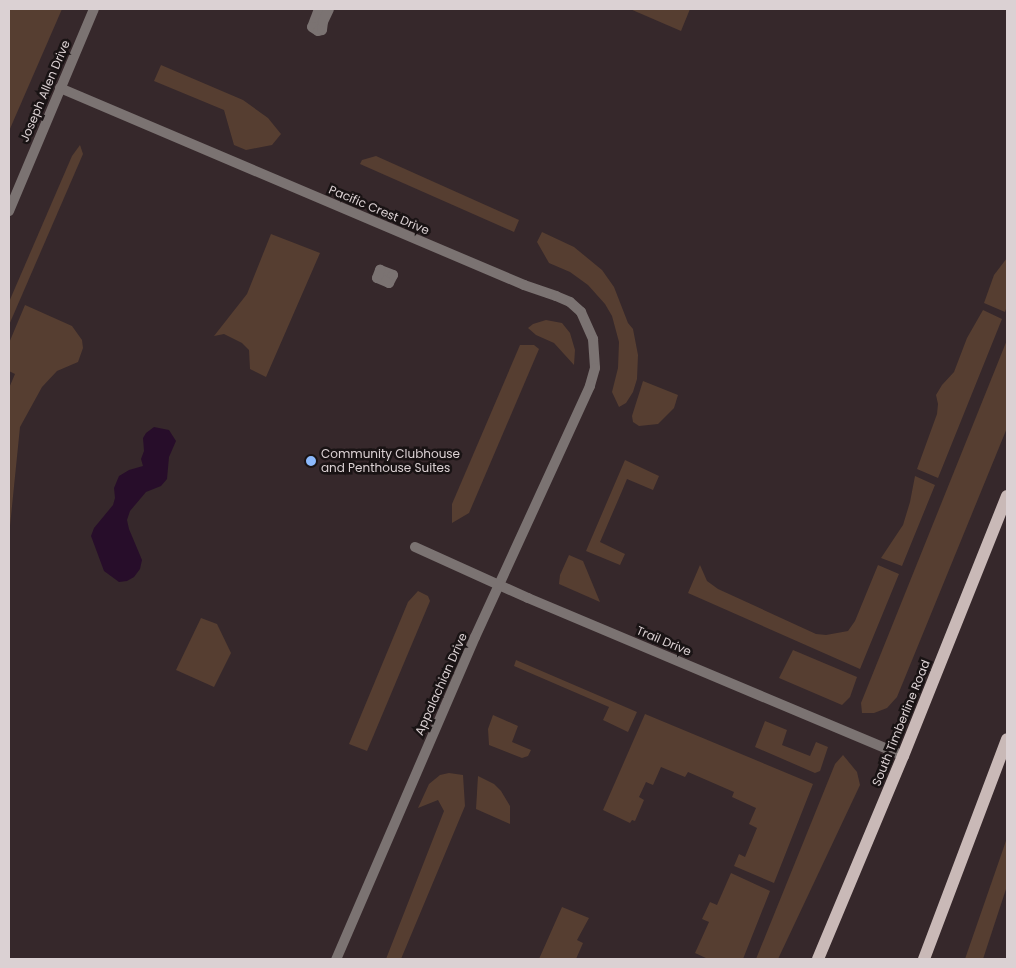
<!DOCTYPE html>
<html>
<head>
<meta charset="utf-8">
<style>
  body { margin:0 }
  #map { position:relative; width:1016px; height:968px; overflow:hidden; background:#36282b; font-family:Poppins,sans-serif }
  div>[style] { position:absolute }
  .green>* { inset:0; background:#563e31 }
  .water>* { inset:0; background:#270d2a }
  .pedestrian>* { height:10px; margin:-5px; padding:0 5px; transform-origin:5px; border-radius:5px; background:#7b7372 }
  .minor>* { height:10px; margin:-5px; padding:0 5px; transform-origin:5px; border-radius:5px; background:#7b7372 }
  .primary>* { height:12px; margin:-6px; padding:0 6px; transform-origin:6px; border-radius:6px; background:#c9b9b7 }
  .dots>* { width:14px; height:14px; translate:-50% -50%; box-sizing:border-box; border:2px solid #191314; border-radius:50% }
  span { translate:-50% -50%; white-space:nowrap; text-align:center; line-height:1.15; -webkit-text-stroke:5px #191314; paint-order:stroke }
  .street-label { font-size:12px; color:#dbd1d3 }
  .poi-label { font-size:12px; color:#dbd1d3 }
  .left { translate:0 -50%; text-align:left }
  .frame { position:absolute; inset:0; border:10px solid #dbd1d3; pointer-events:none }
</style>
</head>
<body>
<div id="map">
  <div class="green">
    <div style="clip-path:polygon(9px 9px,62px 9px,9px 131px)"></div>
    <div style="clip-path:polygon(630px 9px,690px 9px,681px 31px)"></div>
    <div style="clip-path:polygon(161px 65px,243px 100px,268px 118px,281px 134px,272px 145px,246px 150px,234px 145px,224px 110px,154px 81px)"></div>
    <div style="clip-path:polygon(80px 145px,83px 154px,9px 325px,9px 302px,72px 156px)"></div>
    <div style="clip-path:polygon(376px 156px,519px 220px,514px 232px,360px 164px,362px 160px)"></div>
    <div style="clip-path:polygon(542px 232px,574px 247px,602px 270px,614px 287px,628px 323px,633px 329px,638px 355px,637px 379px,633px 392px,626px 403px,619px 407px,612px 392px,618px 368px,619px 342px,612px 316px,605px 304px,588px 285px,570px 272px,549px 263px,537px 242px)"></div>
    <div style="clip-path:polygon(271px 234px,320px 253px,266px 377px,250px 369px,249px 350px,242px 343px,224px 334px,214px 336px,247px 294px)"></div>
    <div style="clip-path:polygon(1007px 258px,1007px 306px,1005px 312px,984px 303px,994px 275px)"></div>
    <div style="clip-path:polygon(25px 305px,72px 326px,82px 340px,83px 348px,78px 362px,57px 371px,42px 387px,20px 427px,9px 536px,9px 388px,15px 374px,9px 371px,9px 343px)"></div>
    <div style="clip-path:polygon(983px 310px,1002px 319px,938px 478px,917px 469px,937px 414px,938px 404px,936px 395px,942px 385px,954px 372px,967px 338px)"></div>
    <div style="clip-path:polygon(546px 320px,562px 323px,570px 333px,575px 350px,574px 365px,554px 343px,536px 335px,528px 328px,533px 324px)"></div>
    <div style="clip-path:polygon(1007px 340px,1007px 428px,897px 697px,887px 708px,874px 713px,862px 713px,861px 703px)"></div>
    <div style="clip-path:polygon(520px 345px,534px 345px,539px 349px,469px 513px,452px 523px,452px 504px)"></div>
    <div style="clip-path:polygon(643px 381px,678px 395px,674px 408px,658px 424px,639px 426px,633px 422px,632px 416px)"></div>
    <div style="clip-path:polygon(625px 460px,659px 476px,653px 490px,627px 479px,622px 491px,600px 542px,625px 554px,620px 565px,586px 551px)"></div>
    <div style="clip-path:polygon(915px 476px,935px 485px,902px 566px,881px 558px,903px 525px,910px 502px)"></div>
    <div style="clip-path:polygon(569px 555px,583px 561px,600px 602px,559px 584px,560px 575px)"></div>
    <div style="clip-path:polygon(700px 565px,707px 581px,718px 589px,816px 634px,826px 635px,848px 631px,855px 621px,878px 565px,899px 574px,860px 669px,688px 593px)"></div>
    <div style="clip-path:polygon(418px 591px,428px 596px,430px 601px,367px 751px,349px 744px,408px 602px)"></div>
    <div style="clip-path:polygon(201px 618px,217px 624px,231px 653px,214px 687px,176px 670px)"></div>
    <div style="clip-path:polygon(793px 650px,857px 677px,850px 697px,842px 705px,779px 678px)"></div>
    <div style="clip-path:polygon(516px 660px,637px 712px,628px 732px,603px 720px,609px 707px,514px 666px)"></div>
    <div style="clip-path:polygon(645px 714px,813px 784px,774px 883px,734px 866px,739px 854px,745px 857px,757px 828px,749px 824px,756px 808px,732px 797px,734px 792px,688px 772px,685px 777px,661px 767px,653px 785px,646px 782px,639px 797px,644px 800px,635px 821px,632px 820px,630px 823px,603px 810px)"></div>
    <div style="clip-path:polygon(493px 715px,518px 726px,512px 742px,531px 750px,528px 756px,522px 758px,489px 745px,488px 729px)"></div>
    <div style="clip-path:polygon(765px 721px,787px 730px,782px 745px,810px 756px,816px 742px,828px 747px,820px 771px,815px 773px,755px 747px)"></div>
    <div style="clip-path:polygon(843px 755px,857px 772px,860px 785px,778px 959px,756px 959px,835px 764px)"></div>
    <div style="clip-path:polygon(449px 773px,463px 775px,465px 806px,401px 959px,386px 959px,444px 811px,438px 800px,418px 808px,429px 784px,440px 775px)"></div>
    <div style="clip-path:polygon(478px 776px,494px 784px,501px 791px,510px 806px,510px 824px,476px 809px)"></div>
    <div style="clip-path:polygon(1007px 838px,1007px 886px,983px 959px,965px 959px)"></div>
    <div style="clip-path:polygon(731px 873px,770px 891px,743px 959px,708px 959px,695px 953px,709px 922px,702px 919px,710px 902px,717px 905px)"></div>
    <div style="clip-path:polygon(562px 907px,589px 918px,577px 940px,583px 943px,576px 959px,539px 959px)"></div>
  </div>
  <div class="water">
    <div style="clip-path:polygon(154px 427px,169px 430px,176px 441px,169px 457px,167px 479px,161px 486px,146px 492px,130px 511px,127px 520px,129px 529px,142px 560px,140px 569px,134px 577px,127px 581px,119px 582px,104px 571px,91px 536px,94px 528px,113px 505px,115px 498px,114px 488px,119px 476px,129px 470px,143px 466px,141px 459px,144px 451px,143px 438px,146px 433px)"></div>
  </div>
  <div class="pedestrian">
    <div style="left:319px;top:9px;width:19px;rotate:111deg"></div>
    <div style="left:312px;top:27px;width:7px;rotate:34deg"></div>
    <div style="left:318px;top:31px;width:4px;rotate:-14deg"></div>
    <div style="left:322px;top:30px;width:8px;rotate:-83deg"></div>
    <div style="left:323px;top:22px;width:14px;rotate:-65deg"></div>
    <div style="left:380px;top:270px;width:14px;rotate:21deg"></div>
    <div style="left:393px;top:275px;width:9px;rotate:117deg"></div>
    <div style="left:389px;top:283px;width:13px;rotate:-157deg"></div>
    <div style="left:377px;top:278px;width:9px;rotate:-69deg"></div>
  </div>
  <div class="minor">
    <div style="left:60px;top:88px;width:504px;rotate:23deg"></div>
    <div style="left:524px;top:285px;width:34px;rotate:19deg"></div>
    <div style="left:556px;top:296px;width:15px;rotate:23deg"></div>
    <div style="left:570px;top:302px;width:15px;rotate:42deg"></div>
    <div style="left:581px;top:312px;width:30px;rotate:66deg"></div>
    <div style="left:593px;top:339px;width:29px;rotate:86deg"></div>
    <div style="left:595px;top:368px;width:19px;rotate:106deg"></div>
    <div style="left:590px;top:386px;width:276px;rotate:114.6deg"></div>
    <div style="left:475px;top:637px;width:351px;rotate:113.3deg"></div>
    <div style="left:9px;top:211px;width:219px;rotate:-67.2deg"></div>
    <div style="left:415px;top:547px;width:124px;rotate:24.3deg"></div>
    <div style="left:528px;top:598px;width:407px;rotate:22.8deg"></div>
  </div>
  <div class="primary">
    <div style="left:818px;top:959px;width:220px;rotate:-67.3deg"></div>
    <div style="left:903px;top:756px;width:280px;rotate:-68.2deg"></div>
    <div style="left:924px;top:959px;width:235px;rotate:-69.3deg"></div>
  </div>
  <div class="dots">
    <div style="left:311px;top:461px;background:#8cb9fc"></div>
  </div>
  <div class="street-label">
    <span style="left:45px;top:91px;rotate:-67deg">Joseph Allen Drive</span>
    <span style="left:379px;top:210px;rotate:23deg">Pacific Crest Drive</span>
    <span style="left:664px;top:641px;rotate:23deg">Trail Drive</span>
    <span style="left:441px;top:684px;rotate:-66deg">Appalachian Drive</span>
    <span style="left:901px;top:723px;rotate:-68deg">South Timberline Road</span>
  </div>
  <div class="poi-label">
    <span class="left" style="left:321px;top:461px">Community Clubhouse<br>and Penthouse Suites</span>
  </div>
  <div class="frame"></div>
</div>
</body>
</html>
